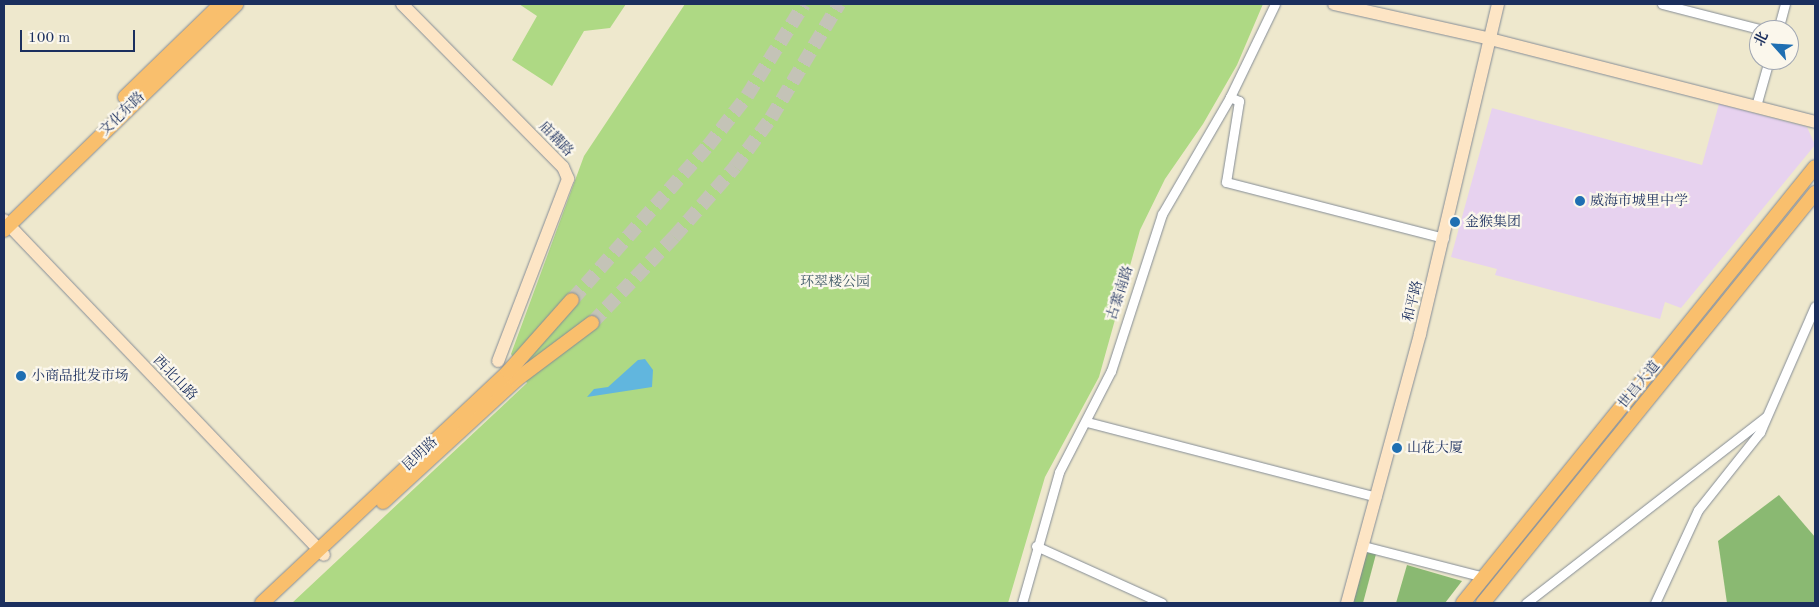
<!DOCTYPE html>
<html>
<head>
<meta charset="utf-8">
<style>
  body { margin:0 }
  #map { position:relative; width:1819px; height:607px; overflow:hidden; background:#eee8cd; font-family:"Old Standard TT","Noto Serif SC",serif }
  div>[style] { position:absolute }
  .built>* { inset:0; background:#e7d2ef }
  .green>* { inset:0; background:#aed984 }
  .forest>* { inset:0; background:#8ab972 }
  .water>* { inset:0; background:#61b6de }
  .primary-tunnel>* { height:14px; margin-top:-7px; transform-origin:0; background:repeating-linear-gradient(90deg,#c4c3b7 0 14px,transparent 0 21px) }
  .roads { filter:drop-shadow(0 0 1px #848c96) drop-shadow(0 0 1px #848c96) }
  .street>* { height:9px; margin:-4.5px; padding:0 4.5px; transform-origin:4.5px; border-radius:4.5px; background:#fff }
  .secondary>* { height:12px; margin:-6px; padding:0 6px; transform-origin:6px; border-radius:6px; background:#fde5c5 }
  .primary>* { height:14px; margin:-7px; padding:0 7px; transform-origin:7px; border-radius:7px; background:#f9bf6d }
  .dots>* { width:14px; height:14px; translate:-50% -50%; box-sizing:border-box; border:2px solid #fbf7ec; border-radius:50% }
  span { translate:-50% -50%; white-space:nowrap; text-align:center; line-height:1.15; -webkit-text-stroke:4.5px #fbf7ec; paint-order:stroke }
  .street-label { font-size:14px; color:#1b2f5e }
  .poi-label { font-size:14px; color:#1b2f5e }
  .left { translate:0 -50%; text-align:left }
  .park-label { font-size:14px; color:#405a68 }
  .frame { position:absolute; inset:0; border:5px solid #1b2f5e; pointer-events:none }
  .north { position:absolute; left:1749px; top:20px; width:50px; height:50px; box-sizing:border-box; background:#fbf7ec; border:1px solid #a1a7b3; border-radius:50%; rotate:296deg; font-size:14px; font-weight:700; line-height:20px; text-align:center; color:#1b2f5e }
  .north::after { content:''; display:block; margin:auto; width:18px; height:22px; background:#1f6fb2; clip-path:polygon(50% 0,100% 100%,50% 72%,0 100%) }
  .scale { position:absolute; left:20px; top:30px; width:115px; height:22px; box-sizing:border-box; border:2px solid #1b2f5e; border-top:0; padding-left:6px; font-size:15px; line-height:18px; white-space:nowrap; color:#1b2f5e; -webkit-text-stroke:4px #fbf7ec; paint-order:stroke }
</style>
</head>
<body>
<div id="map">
  <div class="built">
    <div style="clip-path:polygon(1719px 104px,1807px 127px,1815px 145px,1681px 308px,1665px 302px,1660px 319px,1495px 275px,1497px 269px,1451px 257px,1492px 108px,1702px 165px)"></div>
  </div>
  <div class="green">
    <div style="clip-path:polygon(519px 4px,626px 4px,610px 28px,584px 31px,552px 86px,512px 60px,537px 16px)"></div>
    <div style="clip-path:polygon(685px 4px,1263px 4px,1237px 65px,1203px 124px,1165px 179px,1140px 230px,1099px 377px,1045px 477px,1008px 603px,292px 603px,527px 383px,511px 354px,584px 156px)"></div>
  </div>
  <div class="forest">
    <div style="clip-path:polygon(1779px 495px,1815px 537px,1815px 603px,1727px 603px,1718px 541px)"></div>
    <div style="clip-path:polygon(1366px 551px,1376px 554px,1363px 603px,1351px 603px)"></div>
    <div style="clip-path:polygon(1407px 565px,1462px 581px,1445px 603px,1396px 603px)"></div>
  </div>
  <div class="water">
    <div style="clip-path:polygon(645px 359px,653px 370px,652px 387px,587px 397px,594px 389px,608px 387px,638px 360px)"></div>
  </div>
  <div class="primary-tunnel">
    <div style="left:572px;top:300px;width:205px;rotate:-48.6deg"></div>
    <div style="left:708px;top:146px;width:63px;rotate:-52deg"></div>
    <div style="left:747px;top:96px;width:108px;rotate:-58.2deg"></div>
    <div style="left:592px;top:323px;width:119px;rotate:-46.4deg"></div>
    <div style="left:674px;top:237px;width:93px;rotate:-48.9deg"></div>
    <div style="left:735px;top:167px;width:61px;rotate:-53.7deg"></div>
    <div style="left:771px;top:118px;width:133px;rotate:-59.2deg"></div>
  </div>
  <div class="roads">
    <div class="street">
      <div style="left:1662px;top:4px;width:104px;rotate:14.4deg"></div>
      <div style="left:1778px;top:30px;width:27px;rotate:-75deg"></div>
      <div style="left:1230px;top:97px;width:10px;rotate:24deg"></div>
      <div style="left:1239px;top:101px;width:82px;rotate:99.1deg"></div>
      <div style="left:1226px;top:182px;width:225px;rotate:14.4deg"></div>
      <div style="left:1756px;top:106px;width:48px;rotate:-74.2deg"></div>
      <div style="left:1087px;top:422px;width:299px;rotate:14.5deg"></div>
      <div style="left:1036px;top:546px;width:138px;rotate:24.3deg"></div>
      <div style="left:1363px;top:546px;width:125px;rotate:14.4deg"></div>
      <div style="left:1022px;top:603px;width:136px;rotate:-74.2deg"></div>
      <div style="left:1059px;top:472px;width:114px;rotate:-62.8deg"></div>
      <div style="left:1111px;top:371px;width:165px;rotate:-72deg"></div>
      <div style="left:1162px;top:214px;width:135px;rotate:-59.8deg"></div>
      <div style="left:1230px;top:97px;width:103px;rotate:-64.2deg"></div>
      <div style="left:1526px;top:603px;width:304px;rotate:-37.8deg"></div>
      <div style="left:1655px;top:603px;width:102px;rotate:-65.2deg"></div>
      <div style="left:1698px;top:510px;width:100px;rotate:-51.5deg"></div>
      <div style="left:1760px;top:432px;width:137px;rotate:-66.4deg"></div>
    </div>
    <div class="secondary">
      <div style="left:402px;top:4px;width:229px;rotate:45.4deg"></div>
      <div style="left:563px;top:167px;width:13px;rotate:67deg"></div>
      <div style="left:568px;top:179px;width:195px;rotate:111deg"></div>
      <div style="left:1334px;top:4px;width:160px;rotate:12.6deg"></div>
      <div style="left:1490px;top:39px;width:335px;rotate:14.3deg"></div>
      <div style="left:4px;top:220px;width:463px;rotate:46.3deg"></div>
      <div style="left:1347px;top:603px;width:279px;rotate:-74.8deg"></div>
      <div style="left:1420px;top:334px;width:339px;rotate:-76.7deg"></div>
    </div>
    <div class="primary">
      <div style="left:125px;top:97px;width:134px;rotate:-44.1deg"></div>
      <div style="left:4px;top:230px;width:324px;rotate:-44.2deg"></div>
      <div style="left:383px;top:502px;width:180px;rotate:-42.5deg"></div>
      <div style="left:516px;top:380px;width:95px;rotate:-36.9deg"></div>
      <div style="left:262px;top:603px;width:337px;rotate:-43.2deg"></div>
      <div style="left:508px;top:372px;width:96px;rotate:-48.4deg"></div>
      <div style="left:1463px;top:603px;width:560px;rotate:-51.08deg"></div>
      <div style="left:1483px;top:603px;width:528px;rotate:-51deg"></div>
    </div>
  </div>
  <div class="dots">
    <div style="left:1580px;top:201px;background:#1f6fb2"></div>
    <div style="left:1455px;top:222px;background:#1f6fb2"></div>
    <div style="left:21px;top:376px;background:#1f6fb2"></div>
    <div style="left:1397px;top:448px;background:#1f6fb2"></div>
  </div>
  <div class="street-label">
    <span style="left:122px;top:114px;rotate:-44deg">文化东路</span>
    <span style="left:556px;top:139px;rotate:46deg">庙耩路</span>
    <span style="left:1120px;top:293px;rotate:-72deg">古寨南路</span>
    <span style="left:1413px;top:301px;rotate:-76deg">和平路</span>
    <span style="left:175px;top:378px;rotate:46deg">西北山路</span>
    <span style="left:1639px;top:385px;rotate:-51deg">世昌大道</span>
    <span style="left:420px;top:454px;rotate:-43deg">昆明路</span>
  </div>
  <div class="poi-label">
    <span class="left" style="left:1590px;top:201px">威海市城里中学</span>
    <span class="left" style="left:1465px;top:222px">金猴集团</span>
    <span class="left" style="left:31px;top:376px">小商品批发市场</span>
    <span class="left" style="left:1407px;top:448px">山花大厦</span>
  </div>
  <div class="park-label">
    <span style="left:835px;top:282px">环翠楼公园</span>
  </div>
  <div class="frame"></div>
  <div class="north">北</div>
  <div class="scale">100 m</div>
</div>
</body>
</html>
